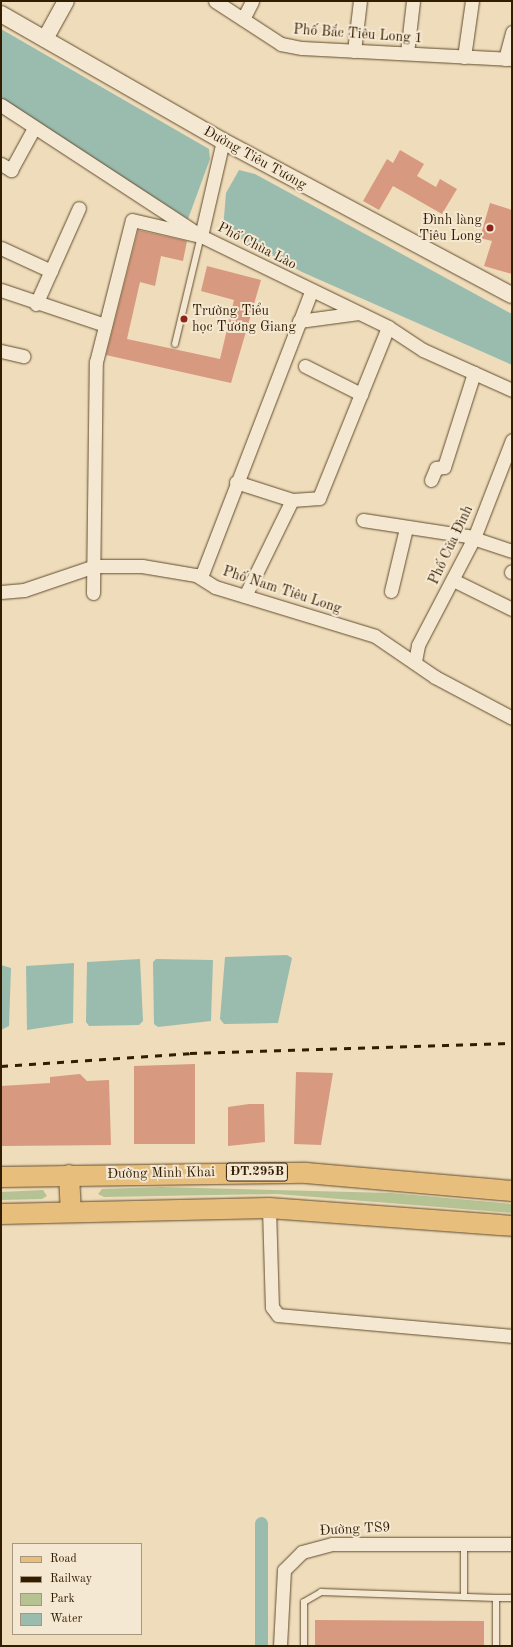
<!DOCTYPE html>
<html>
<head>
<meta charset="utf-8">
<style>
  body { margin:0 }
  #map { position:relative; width:513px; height:1647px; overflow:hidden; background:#efdcba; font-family:"Old Standard TT",serif }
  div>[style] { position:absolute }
  .green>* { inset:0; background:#b5c293 }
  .water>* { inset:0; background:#9abcaf }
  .canal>* { height:13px; margin:-6.5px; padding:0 6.5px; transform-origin:6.5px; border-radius:6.5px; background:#9abcaf }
  .building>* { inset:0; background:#d7997f }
  .roads { filter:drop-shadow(0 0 1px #614d2e) drop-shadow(0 0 1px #614d2e) }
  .service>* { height:6px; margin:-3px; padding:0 3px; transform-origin:3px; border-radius:3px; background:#f5e8d2 }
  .minor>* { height:13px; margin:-6.5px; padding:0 6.5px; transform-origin:6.5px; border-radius:6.5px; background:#f5e8d2 }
  .tertiary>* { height:16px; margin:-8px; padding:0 8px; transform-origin:8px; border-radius:8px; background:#f5e8d2 }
  .primary>* { height:20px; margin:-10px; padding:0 10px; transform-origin:10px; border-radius:10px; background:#e8be7d }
  .rail>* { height:3px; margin-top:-1.5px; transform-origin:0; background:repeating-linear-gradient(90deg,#321d00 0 7px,transparent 0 14px) }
  .dots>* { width:11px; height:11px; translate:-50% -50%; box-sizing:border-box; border:2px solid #f5e8d2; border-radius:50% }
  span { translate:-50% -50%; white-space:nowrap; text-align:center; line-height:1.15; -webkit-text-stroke:4px #f5e8d2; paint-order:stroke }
  .shield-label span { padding:1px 3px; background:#f5e8d2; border:1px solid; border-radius:3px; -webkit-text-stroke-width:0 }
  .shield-label { font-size:13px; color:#321d00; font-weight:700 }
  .street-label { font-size:14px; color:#321d00 }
  .poi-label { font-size:14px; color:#321d00 }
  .right { translate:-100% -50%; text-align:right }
  .left { translate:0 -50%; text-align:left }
  .frame { position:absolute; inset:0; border:2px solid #321d00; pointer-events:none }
  .legend { position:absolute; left:12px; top:1543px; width:130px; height:92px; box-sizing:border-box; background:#f5e8d2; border:1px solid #a7977e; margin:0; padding:5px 7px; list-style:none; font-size:12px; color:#321d00 }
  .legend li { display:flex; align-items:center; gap:8px; height:20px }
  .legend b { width:20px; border:1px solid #a7977e }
</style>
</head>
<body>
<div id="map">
  <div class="green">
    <div style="clip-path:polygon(161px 1187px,391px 1193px,512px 1204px,512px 1213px,277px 1194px,104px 1197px,98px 1194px,102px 1189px)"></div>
    <div style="clip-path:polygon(43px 1190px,47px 1196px,42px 1199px,1px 1200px,1px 1192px)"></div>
  </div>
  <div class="water">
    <div style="clip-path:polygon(1px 29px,209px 149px,210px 159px,188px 219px,1px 100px)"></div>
    <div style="clip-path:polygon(239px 170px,255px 174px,512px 314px,512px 365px,302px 272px,223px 229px,226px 193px)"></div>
    <div style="clip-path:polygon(287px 955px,292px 958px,278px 1023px,224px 1024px,220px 1019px,225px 957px)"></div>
    <div style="clip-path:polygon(140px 959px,143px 1021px,139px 1025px,89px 1026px,86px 1022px,87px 962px)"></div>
    <div style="clip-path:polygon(156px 959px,213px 960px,211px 1021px,158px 1027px,154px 1024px,153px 962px)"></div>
    <div style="clip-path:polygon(74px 963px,73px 1023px,27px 1030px,26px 966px)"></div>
    <div style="clip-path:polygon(1px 965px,11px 968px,9px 1026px,1px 1030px)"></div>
  </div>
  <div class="canal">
    <div style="left:261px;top:1646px;width:123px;rotate:-90deg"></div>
  </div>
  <div class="building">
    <div style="clip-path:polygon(400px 150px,424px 164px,417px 176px,436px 187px,440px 179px,457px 189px,442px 214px,393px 186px,379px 210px,363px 201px,387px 159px,393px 163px)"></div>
    <div style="clip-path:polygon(490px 203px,512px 210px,512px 274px,484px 266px,492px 241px,480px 238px)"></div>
    <div style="clip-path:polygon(138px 230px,187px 241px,183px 261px,161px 256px,155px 286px,140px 282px,127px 339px,220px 359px,234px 300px,201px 291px,207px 266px,261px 280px,231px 383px,106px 355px)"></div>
    <div style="clip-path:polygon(195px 1064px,195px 1144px,134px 1144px,134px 1066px)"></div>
    <div style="clip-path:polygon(296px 1072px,333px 1073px,321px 1145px,294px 1144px)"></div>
    <div style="clip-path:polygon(80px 1074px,87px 1081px,109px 1080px,111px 1145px,1px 1146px,1px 1086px,50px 1083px,50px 1077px)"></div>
    <div style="clip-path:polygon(249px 1104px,264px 1104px,265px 1142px,228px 1146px,228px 1107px)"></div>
    <div style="clip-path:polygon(315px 1620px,484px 1621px,484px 1646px,315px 1646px)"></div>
  </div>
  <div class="roads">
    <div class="service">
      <div style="left:175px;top:344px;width:111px;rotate:-76.5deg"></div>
      <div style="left:464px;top:1597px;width:53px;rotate:-90deg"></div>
      <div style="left:304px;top:1646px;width:44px;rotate:-90deg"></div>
      <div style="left:304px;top:1602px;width:20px;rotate:-30deg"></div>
      <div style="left:321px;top:1592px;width:175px;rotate:2deg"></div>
      <div style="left:496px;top:1646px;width:48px;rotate:-90deg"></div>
      <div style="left:496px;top:1598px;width:16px"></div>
    </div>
    <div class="minor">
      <div style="left:215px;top:1px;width:79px;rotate:33.1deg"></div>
      <div style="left:281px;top:44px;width:21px;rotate:11deg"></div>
      <div style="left:302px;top:48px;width:210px;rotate:3deg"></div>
      <div style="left:243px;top:19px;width:20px;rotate:-63deg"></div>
      <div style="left:354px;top:51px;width:50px;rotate:-83.2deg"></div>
      <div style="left:407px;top:53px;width:52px;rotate:-83.4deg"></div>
      <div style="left:464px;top:57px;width:57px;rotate:-81.9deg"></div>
      <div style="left:505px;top:59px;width:28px;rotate:-75deg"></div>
      <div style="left:1px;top:105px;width:239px;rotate:33.2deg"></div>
      <div style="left:201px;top:236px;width:208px;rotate:25.9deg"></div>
      <div style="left:388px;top:327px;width:42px;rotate:33.3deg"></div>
      <div style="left:423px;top:350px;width:98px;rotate:24.2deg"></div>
      <div style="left:1px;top:164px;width:12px;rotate:31deg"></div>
      <div style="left:11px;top:170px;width:48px;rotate:-61.3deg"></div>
      <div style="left:1px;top:248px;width:55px;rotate:24.7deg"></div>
      <div style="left:1px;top:290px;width:110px;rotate:18.6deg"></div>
      <div style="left:36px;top:304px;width:105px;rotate:-65.9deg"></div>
      <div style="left:299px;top:321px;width:60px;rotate:-7.7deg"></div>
      <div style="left:1px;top:351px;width:23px;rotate:13deg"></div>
      <div style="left:305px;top:366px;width:63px;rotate:26.6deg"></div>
      <div style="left:431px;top:480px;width:13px;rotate:-67deg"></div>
      <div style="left:436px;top:468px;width:8px;rotate:-7deg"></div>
      <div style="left:444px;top:467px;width:99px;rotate:-72.3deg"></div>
      <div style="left:236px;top:482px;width:59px;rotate:17.8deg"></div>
      <div style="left:363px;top:520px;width:105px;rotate:8.7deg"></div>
      <div style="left:467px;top:536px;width:47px;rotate:18.4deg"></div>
      <div style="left:511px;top:572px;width:1px;rotate:-45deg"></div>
      <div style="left:201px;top:577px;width:305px;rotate:-68.9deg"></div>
      <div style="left:453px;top:580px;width:66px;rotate:26.2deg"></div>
      <div style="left:391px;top:591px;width:65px;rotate:-76.6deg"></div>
      <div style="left:1px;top:592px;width:23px;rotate:-5deg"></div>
      <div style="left:24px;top:590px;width:75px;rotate:-18.7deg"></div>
      <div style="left:95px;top:566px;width:47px"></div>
      <div style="left:142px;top:566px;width:55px;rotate:9.5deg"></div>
      <div style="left:196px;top:575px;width:22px;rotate:32deg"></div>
      <div style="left:215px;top:587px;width:167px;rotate:17deg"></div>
      <div style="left:375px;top:636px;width:73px;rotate:34.3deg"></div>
      <div style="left:435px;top:677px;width:87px;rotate:28deg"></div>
      <div style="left:93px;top:593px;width:231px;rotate:-89.3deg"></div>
      <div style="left:96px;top:362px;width:146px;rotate:-75.8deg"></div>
      <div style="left:132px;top:220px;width:71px;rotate:13.1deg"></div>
      <div style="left:201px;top:236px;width:98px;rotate:-77deg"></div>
      <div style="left:245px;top:596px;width:107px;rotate:-63.9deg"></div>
      <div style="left:292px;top:500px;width:27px;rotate:-4deg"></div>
      <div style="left:319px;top:498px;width:184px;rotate:-68deg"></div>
      <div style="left:415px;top:661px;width:16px;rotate:-79deg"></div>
      <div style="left:418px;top:645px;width:121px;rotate:-62.4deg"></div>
      <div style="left:474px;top:538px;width:105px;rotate:-68.8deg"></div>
      <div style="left:269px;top:1208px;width:99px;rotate:88.3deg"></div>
      <div style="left:272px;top:1307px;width:10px;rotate:53deg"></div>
      <div style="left:278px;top:1315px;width:235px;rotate:5.1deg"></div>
      <div style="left:280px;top:1646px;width:76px;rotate:-87deg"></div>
      <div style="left:284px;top:1570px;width:25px;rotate:-45deg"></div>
      <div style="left:302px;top:1552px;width:31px;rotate:-15deg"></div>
      <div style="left:332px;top:1544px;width:180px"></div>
    </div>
    <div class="tertiary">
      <div style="left:1px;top:14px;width:256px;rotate:29.8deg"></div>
      <div style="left:223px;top:141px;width:327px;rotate:28.1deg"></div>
      <div style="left:45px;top:39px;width:43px;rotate:-61.1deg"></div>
    </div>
    <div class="primary">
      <div style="left:69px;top:1175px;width:36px;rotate:87deg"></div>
      <div style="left:1px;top:1177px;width:305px;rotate:-0.8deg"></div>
      <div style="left:306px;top:1173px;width:207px;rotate:5deg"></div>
      <div style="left:1px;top:1214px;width:268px;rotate:-1.3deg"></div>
      <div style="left:269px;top:1208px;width:244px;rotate:4.2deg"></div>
    </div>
  </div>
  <div class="rail">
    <div style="left:1px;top:1066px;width:189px;rotate:-3.9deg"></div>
    <div style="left:190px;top:1053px;width:322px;rotate:-1.8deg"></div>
  </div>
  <div class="dots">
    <div style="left:490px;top:228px;background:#8f2418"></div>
    <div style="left:184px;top:319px;background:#8f2418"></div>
  </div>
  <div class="shield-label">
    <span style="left:257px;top:1172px">ĐT.295B</span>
  </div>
  <div class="street-label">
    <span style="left:358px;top:34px;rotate:4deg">Phố Bắc Tiêu Long 1</span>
    <span style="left:255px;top:158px;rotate:29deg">Đường Tiêu Tương</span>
    <span style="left:257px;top:246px;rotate:27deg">Phố Chùa Lào</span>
    <span style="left:451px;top:545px;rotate:-65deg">Phố Cửa Đình</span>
    <span style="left:282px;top:590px;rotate:18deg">Phố Nam Tiêu Long</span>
    <span style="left:161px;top:1173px;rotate:-1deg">Đường Minh Khai</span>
    <span style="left:355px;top:1529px;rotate:-3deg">Đường TS9</span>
  </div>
  <div class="poi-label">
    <span class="right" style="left:482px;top:228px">Đình làng<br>Tiêu Long</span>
    <span class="left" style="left:192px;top:319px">Trường Tiểu<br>học Tương Giang</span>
  </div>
  <div class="frame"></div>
  <ul class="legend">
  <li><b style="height:5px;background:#e8be7d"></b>Road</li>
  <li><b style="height:5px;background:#321d00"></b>Railway</li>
  <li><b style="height:11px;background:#b5c293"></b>Park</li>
  <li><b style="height:11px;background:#9abcaf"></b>Water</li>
  </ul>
</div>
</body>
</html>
